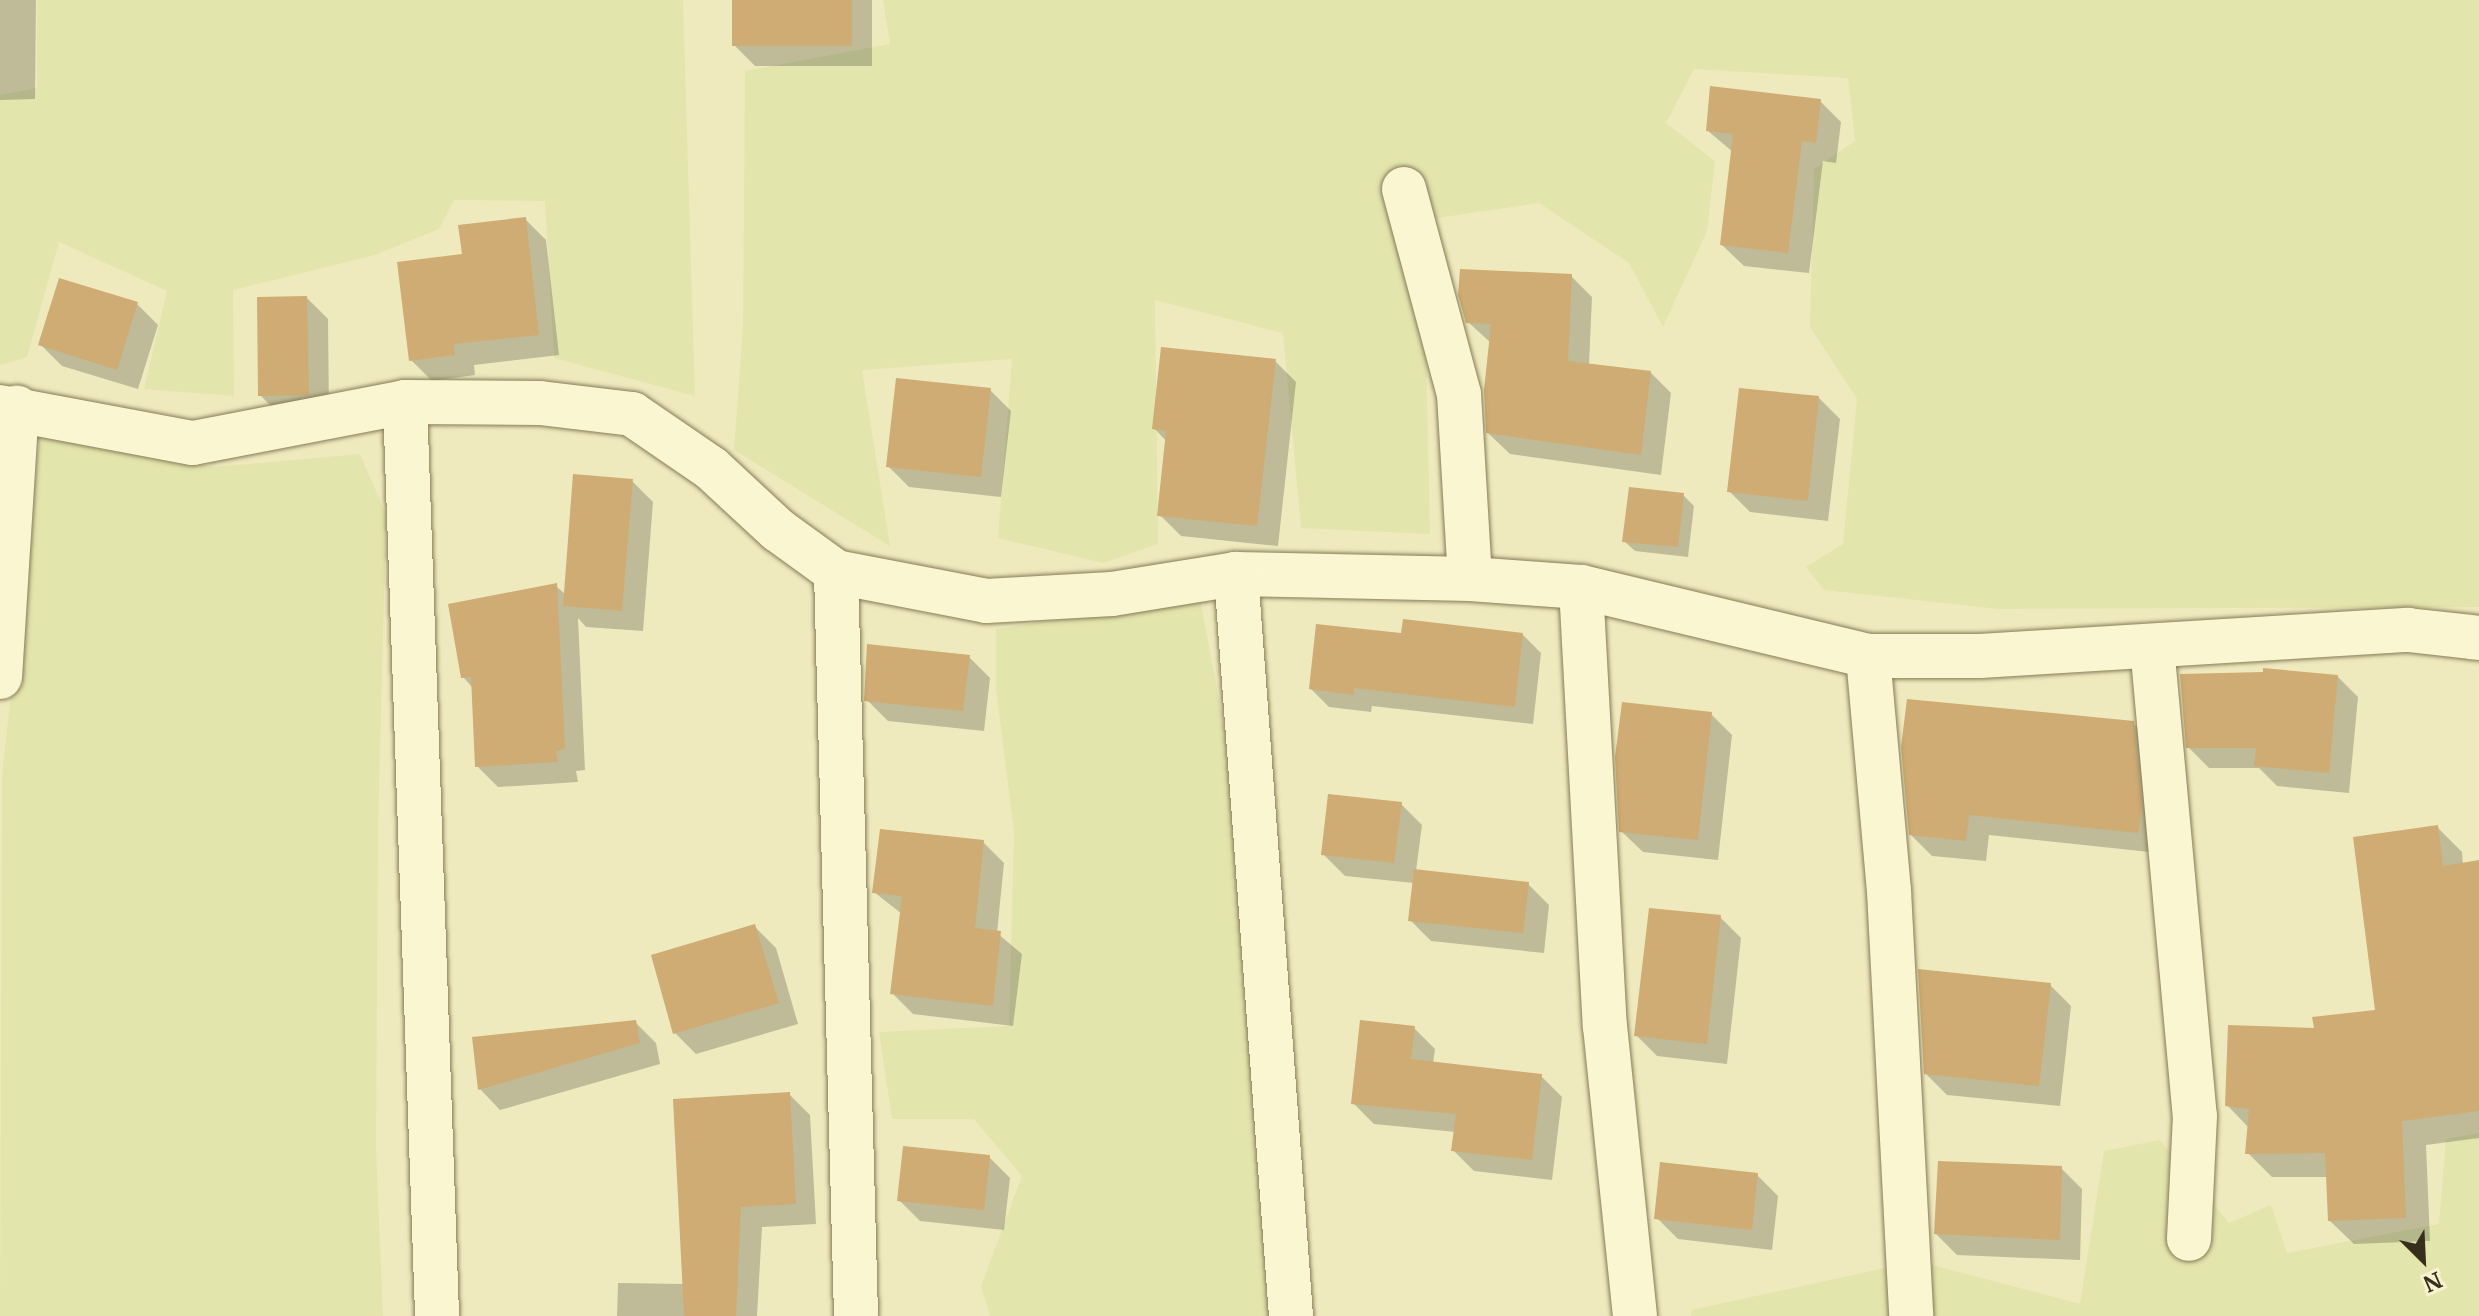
<!DOCTYPE html>
<html>
<head>
<meta charset="utf-8">
<style>
  body { margin:0 }
  #map { position:relative; width:2479px; height:1316px; overflow:hidden; background:#efeabe; font-family:Merriweather,serif }
  div>[style] { position:absolute }
  .farmland>* { inset:0; background:#e2e5ac }
  .shadow>* { inset:0; background:#0003 }
  .building>* { inset:0; background:#ceac73 }
  .roads { filter:drop-shadow(0 0 2px #887b57) drop-shadow(0 0 2px #887b57) }
  .minor>* { height:44px; margin:-22px; padding:0 22px; transform-origin:22px; border-radius:22px; background:#faf6d2 }
  span { translate:-50% -50%; white-space:nowrap; text-align:center; line-height:1.15; -webkit-text-stroke:6px #f6f3ce; paint-order:stroke }
  .north { position:absolute; left:2383px; top:1220px; width:80px; height:80px; -webkit-text-stroke:6px #f6f3ce; paint-order:stroke; rotate:156deg; font-size:22px; font-weight:700; line-height:32px; text-align:center; color:#372e1c }
  .north::after { content:''; display:block; margin:auto; width:28px; height:36px; background:#372e1c; clip-path:polygon(50% 0,100% 100%,50% 72%,0 100%) }
</style>
</head>
<body>
<div id="map">
  <div class="farmland">
    <div style="clip-path:polygon(37px 0,683px 0,695px 396px,554px 358px,545px 201px,454px 200px,439px 229px,375px 255px,233px 290px,234px 396px,144px 389px,167px 291px,59px 242px,27px 357px,0 365px,0 95px,37px 88px)"></div>
    <div style="clip-path:polygon(883px 0,2479px 0,2479px 607px,1999px 609px,1824px 590px,1806px 567px,1843px 544px,1857px 399px,1810px 327px,1814px 169px,1855px 141px,1848px 78px,1694px 69px,1666px 123px,1715px 161px,1707px 231px,1663px 327px,1629px 263px,1539px 203px,1423px 220px,1430px 534px,1301px 528px,1283px 333px,1155px 300px,1158px 544px,1103px 563px,998px 538px,1012px 359px,862px 370px,890px 546px,734px 450px,743px 327px,745px 71px,890px 44px)"></div>
    <div style="clip-path:polygon(40px 435px,215px 467px,360px 454px,386px 514px,378px 830px,376px 1149px,383px 1316px,0 1316px,2px 775px)"></div>
    <div style="clip-path:polygon(1200px 598px,1228px 748px,1276px 1316px,990px 1316px,981px 1286px,1022px 1176px,974px 1119px,892px 1119px,879px 1032px,1009px 1026px,1014px 832px,996px 689px,996px 629px)"></div>
    <div style="clip-path:polygon(2479px 1133px,2479px 1316px,1691px 1316px,1692px 1310px,1917px 1261px,2080px 1304px,2104px 1151px,2160px 1140px,2229px 1223px,2271px 1205px,2287px 1253px,2439px 1224px,2446px 1139px)"></div>
  </div>
  <div class="shadow">
    <div style="clip-path:polygon(0 0,36px 0,35px 99px,0 100px)"></div>
    <div style="clip-path:polygon(735px 0,872px 0,872px 66px,755px 66px,734px 45px)"></div>
    <div style="clip-path:polygon(1820px 101px,1841px 122px,1836px 163px,1823px 161px,1809px 273px,1744px 266px,1722px 245px,1733px 152px,1708px 131px)"></div>
    <div style="clip-path:polygon(525px 219px,546px 240px,559px 355px,474px 365px,475px 375px,432px 381px,411px 360px,464px 255px)"></div>
    <div style="clip-path:polygon(1571px 276px,1592px 297px,1589px 365px,1650px 372px,1671px 393px,1661px 475px,1510px 454px,1488px 433px,1491px 343px,1468px 322px)"></div>
    <div style="clip-path:polygon(307px 298px,328px 319px,329px 415px,281px 416px,260px 395px)"></div>
    <div style="clip-path:polygon(137px 304px,158px 325px,138px 389px,62px 366px,41px 345px)"></div>
    <div style="clip-path:polygon(1275px 361px,1296px 382px,1278px 546px,1181px 536px,1160px 515px,1167px 442px,1154px 428px)"></div>
    <div style="clip-path:polygon(990px 390px,1011px 411px,1001px 497px,909px 487px,888px 466px)"></div>
    <div style="clip-path:polygon(1819px 398px,1840px 419px,1828px 521px,1750px 512px,1729px 491px)"></div>
    <div style="clip-path:polygon(632px 481px,653px 502px,643px 631px,586px 627px,578px 618px,585px 770px,576px 771px,578px 782px,498px 787px,477px 766px,473px 688px,463px 677px,556px 586px,566px 595px)"></div>
    <div style="clip-path:polygon(1683px 495px,1694px 506px,1688px 557px,1635px 551px,1624px 541px)"></div>
    <div style="clip-path:polygon(1522px 634px,1541px 653px,1533px 724px,1372px 706px,1371px 712px,1329px 707px,1311px 689px,1403px 635px)"></div>
    <div style="clip-path:polygon(969px 657px,990px 678px,984px 731px,888px 721px,867px 700px)"></div>
    <div style="clip-path:polygon(2337px 676px,2358px 697px,2349px 793px,2277px 786px,2259px 768px,2209px 768px,2188px 747px)"></div>
    <div style="clip-path:polygon(1711px 714px,1732px 735px,1718px 860px,1643px 852px,1621px 831px)"></div>
    <div style="clip-path:polygon(2133px 723px,2154px 744px,2159px 853px,1989px 835px,1986px 861px,1932px 856px,1911px 835px)"></div>
    <div style="clip-path:polygon(1401px 804px,1422px 825px,1416px 871px,1528px 884px,1549px 905px,1544px 953px,1431px 941px,1410px 920px,1414px 883px,1345px 876px,1324px 855px)"></div>
    <div style="clip-path:polygon(2437px 827px,2462px 852px,2463px 865px,2479px 862px,2479px 1138px,2426px 1145px,2430px 1241px,2354px 1244px,2329px 1220px,2328px 1177px,2272px 1177px,2248px 1153px,2249px 1128px,2227px 1105px,2316px 1031px,2378px 1011px)"></div>
    <div style="clip-path:polygon(983px 842px,1004px 863px,997px 933px,1022px 954px,1013px 1026px,913px 1014px,892px 993px,902px 914px,874px 892px)"></div>
    <div style="clip-path:polygon(1720px 917px,1741px 938px,1727px 1064px,1657px 1056px,1636px 1035px)"></div>
    <div style="clip-path:polygon(755px 927px,776px 948px,798px 1024px,696px 1054px,675px 1033px)"></div>
    <div style="clip-path:polygon(2050px 985px,2071px 1006px,2060px 1106px,1947px 1095px,1925px 1073px)"></div>
    <div style="clip-path:polygon(635px 1022px,656px 1043px,660px 1064px,500px 1110px,480px 1089px)"></div>
    <div style="clip-path:polygon(1414px 1028px,1435px 1049px,1433px 1064px,1541px 1076px,1562px 1097px,1552px 1180px,1474px 1171px,1453px 1150px,1456px 1132px,1374px 1124px,1353px 1103px)"></div>
    <div style="clip-path:polygon(789px 1094px,810px 1115px,816px 1224px,762px 1227px,757px 1316px,617px 1316px,618px 1283px,685px 1284px)"></div>
    <div style="clip-path:polygon(989px 1157px,1010px 1178px,1004px 1230px,920px 1221px,899px 1200px)"></div>
    <div style="clip-path:polygon(2061px 1168px,2082px 1189px,2080px 1260px,1957px 1255px,1936px 1234px)"></div>
    <div style="clip-path:polygon(1757px 1175px,1778px 1196px,1772px 1250px,1678px 1239px,1657px 1218px)"></div>
  </div>
  <div class="building">
    <div style="clip-path:polygon(732px 0,852px 0,852px 46px,732px 46px)"></div>
    <div style="clip-path:polygon(1710px 86px,1821px 99px,1816px 143px,1802px 141px,1788px 253px,1720px 245px,1733px 134px,1706px 131px)"></div>
    <div style="clip-path:polygon(526px 217px,539px 335px,454px 344px,455px 355px,409px 361px,397px 262px,462px 254px,458px 225px)"></div>
    <div style="clip-path:polygon(1460px 269px,1572px 274px,1568px 361px,1651px 371px,1641px 455px,1486px 433px,1484px 390px,1491px 324px,1466px 323px,1458px 295px)"></div>
    <div style="clip-path:polygon(59px 278px,138px 302px,117px 370px,38px 345px)"></div>
    <div style="clip-path:polygon(307px 296px,309px 395px,258px 396px,257px 297px)"></div>
    <div style="clip-path:polygon(1161px 347px,1276px 359px,1257px 526px,1157px 516px,1166px 431px,1152px 429px)"></div>
    <div style="clip-path:polygon(896px 378px,991px 388px,981px 477px,886px 467px)"></div>
    <div style="clip-path:polygon(1739px 388px,1819px 396px,1808px 501px,1727px 492px)"></div>
    <div style="clip-path:polygon(573px 474px,633px 479px,622px 611px,563px 606px)"></div>
    <div style="clip-path:polygon(1629px 487px,1684px 493px,1678px 547px,1622px 542px)"></div>
    <div style="clip-path:polygon(557px 583px,565px 749px,556px 751px,558px 762px,475px 767px,471px 677px,461px 678px,448px 604px)"></div>
    <div style="clip-path:polygon(1403px 619px,1523px 633px,1515px 707px,1354px 688px,1354px 695px,1309px 689px,1316px 624px,1401px 633px)"></div>
    <div style="clip-path:polygon(867px 644px,970px 655px,963px 711px,864px 701px)"></div>
    <div style="clip-path:polygon(2263px 668px,2338px 675px,2329px 773px,2254px 766px,2256px 748px,2186px 748px,2180px 674px,2263px 672px)"></div>
    <div style="clip-path:polygon(1907px 699px,2134px 721px,2142px 806px,2138px 833px,1969px 815px,1966px 841px,1909px 835px,1901px 747px)"></div>
    <div style="clip-path:polygon(1622px 702px,1712px 712px,1698px 840px,1619px 832px,1615px 757px)"></div>
    <div style="clip-path:polygon(1328px 794px,1402px 802px,1394px 863px,1321px 855px)"></div>
    <div style="clip-path:polygon(2438px 825px,2443px 866px,2479px 860px,2479px 1111px,2402px 1121px,2406px 1218px,2328px 1221px,2325px 1153px,2245px 1154px,2249px 1109px,2225px 1106px,2228px 1025px,2314px 1028px,2312px 1017px,2375px 1010px,2353px 837px)"></div>
    <div style="clip-path:polygon(880px 829px,984px 840px,975px 928px,1001px 931px,993px 1006px,890px 994px,902px 896px,872px 893px)"></div>
    <div style="clip-path:polygon(1414px 869px,1529px 882px,1523px 933px,1408px 921px)"></div>
    <div style="clip-path:polygon(1649px 908px,1721px 915px,1707px 1044px,1634px 1036px)"></div>
    <div style="clip-path:polygon(755px 924px,779px 1003px,673px 1034px,651px 955px)"></div>
    <div style="clip-path:polygon(1918px 969px,2051px 983px,2039px 1086px,1924px 1074px)"></div>
    <div style="clip-path:polygon(636px 1020px,640px 1043px,478px 1090px,472px 1037px)"></div>
    <div style="clip-path:polygon(1360px 1020px,1415px 1026px,1411px 1059px,1542px 1074px,1532px 1160px,1451px 1151px,1456px 1114px,1351px 1104px)"></div>
    <div style="clip-path:polygon(790px 1092px,796px 1204px,741px 1207px,736px 1316px,684px 1316px,673px 1099px)"></div>
    <div style="clip-path:polygon(903px 1146px,990px 1155px,984px 1210px,897px 1201px)"></div>
    <div style="clip-path:polygon(1938px 1161px,2062px 1166px,2060px 1240px,1934px 1234px)"></div>
    <div style="clip-path:polygon(1660px 1162px,1758px 1173px,1752px 1230px,1654px 1219px)"></div>
  </div>
  <div class="roads">
    <div class="minor">
      <div style="left:1404px;top:189px;width:212px;rotate:75deg"></div>
      <div style="left:1459px;top:394px;width:185px;rotate:86.6deg"></div>
      <div style="left:405px;top:402px;width:915px;rotate:87.99deg"></div>
      <div style="left:0;top:407px;width:196px;rotate:10.6deg"></div>
      <div style="left:193px;top:443px;width:216px;rotate:-10.9deg"></div>
      <div style="left:405px;top:402px;width:135px;rotate:0.4deg"></div>
      <div style="left:540px;top:403px;width:93px;rotate:6.8deg"></div>
      <div style="left:632px;top:414px;width:96px;rotate:34.4deg"></div>
      <div style="left:711px;top:468px;width:91px;rotate:42.8deg"></div>
      <div style="left:778px;top:530px;width:72px;rotate:35.9deg"></div>
      <div style="left:836px;top:572px;width:153px;rotate:10.9deg"></div>
      <div style="left:986px;top:601px;width:126px;rotate:-3.2deg"></div>
      <div style="left:1112px;top:594px;width:126px;rotate:-9.2deg"></div>
      <div style="left:1236px;top:574px;width:234px;rotate:1.2deg"></div>
      <div style="left:1470px;top:579px;width:111px;rotate:4.1deg"></div>
      <div style="left:1581px;top:587px;width:295px;rotate:13.5deg"></div>
      <div style="left:1868px;top:656px;width:112px"></div>
      <div style="left:1980px;top:656px;width:429px;rotate:-3.5deg"></div>
      <div style="left:2408px;top:630px;width:71px;rotate:6.4deg"></div>
      <div style="left:836px;top:572px;width:744px;rotate:88.46deg"></div>
      <div style="left:1236px;top:574px;width:744px;rotate:85.76deg"></div>
      <div style="left:1581px;top:587px;width:440px;rotate:86.9deg"></div>
      <div style="left:1605px;top:1026px;width:292px;rotate:84.1deg"></div>
      <div style="left:2152px;top:646px;width:472px;rotate:84.8deg"></div>
      <div style="left:2195px;top:1116px;width:123px;rotate:92.8deg"></div>
      <div style="left:1868px;top:656px;width:236px;rotate:84.9deg"></div>
      <div style="left:1889px;top:891px;width:426px;rotate:87deg"></div>
      <div style="left:0;top:677px;width:270px;rotate:-86.4deg"></div>
    </div>
  </div>
  <div class="north">N</div>
</div>
</body>
</html>
